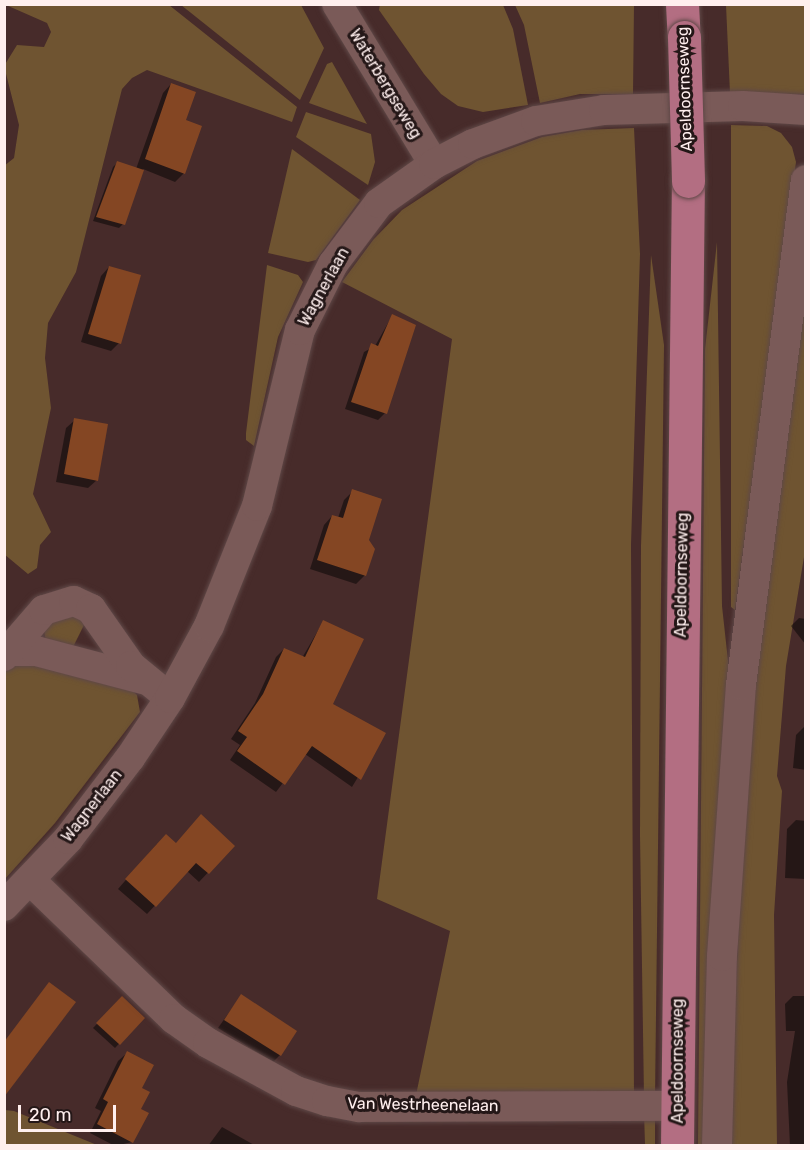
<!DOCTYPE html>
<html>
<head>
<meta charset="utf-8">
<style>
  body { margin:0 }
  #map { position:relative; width:810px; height:1150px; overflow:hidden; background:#472b2a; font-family:Rubik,sans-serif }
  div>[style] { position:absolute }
  .green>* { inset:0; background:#6f5431 }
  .shadow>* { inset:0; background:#0007 }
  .building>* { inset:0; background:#844623 }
  .roads { filter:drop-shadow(0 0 2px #5f4847) drop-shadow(0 0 2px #5f4847) }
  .minor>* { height:30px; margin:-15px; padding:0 15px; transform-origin:15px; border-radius:15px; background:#7a5a58 }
  .primary>* { height:33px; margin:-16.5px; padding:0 16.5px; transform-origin:16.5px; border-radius:16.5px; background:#b36e82 }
  .bridges { filter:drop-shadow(0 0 2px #5f4847) drop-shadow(0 0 2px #5f4847) }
  .primary-bridge>* { height:33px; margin:-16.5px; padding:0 16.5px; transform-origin:16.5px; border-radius:16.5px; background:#b36e82 }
  span { translate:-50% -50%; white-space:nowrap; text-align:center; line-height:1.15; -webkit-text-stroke:6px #241717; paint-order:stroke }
  .street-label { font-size:16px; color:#ffefee }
  .frame { position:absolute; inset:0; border:6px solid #ffefee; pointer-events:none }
  .scale { position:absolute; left:18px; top:1105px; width:98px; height:27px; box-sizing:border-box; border:3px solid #ffefee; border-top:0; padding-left:8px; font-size:18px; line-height:21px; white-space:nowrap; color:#ffefee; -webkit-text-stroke:4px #241717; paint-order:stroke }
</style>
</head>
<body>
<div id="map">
  <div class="green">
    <div style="clip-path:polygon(380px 4px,503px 5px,513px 29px,528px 105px,483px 112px,458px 106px,441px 94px,424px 74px,379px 10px)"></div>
    <div style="clip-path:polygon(6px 5px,169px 5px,297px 107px,292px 122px,147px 70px,132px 78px,122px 89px,76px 272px,48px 323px,45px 358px,51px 408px,33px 494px,51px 532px,40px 545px,37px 568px,28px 574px,4px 554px,4px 166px,14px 158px,19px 125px,4px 66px,17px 45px,44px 47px,51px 32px,47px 23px)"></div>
    <div style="clip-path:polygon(181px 5px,301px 5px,324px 48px,300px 100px)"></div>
    <div style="clip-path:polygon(515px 5px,634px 5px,633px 94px,580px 94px,540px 103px,524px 25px)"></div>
    <div style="clip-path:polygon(726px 5px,805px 5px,805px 94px,730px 93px)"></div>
    <div style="clip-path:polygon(332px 62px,367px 124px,309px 103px,327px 64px)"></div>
    <div style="clip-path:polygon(306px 112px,371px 134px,375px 162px,368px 185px,296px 137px)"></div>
    <div style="clip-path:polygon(731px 125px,767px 126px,781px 133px,792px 147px,796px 162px,735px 610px,731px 607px)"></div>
    <div style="clip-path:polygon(634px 128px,640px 254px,631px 545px,634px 1097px,415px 1100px,450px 931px,377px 899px,452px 339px,342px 282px,373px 240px,402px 210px,477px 161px,542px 137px,582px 130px)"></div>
    <div style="clip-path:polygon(292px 149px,360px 200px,316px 260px,308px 262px,268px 253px)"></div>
    <div style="clip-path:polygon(717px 242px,722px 606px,730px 679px,706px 1145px,698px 1146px,705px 349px)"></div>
    <div style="clip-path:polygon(651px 255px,664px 345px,655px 1098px,644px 1097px,640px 835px,641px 546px)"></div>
    <div style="clip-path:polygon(805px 261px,805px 551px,786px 666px,777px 776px,782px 791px,774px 915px,777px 1145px,728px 1146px,749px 717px)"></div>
    <div style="clip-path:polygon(267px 265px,298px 275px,303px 282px,278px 337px,254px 446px,246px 440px,246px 433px)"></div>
    <div style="clip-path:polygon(63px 612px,86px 621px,72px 649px,48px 642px,45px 637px,44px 630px)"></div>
    <div style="clip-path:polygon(27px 661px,132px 690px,137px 695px,140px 712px,55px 823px,5px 879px,5px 669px)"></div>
    <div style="clip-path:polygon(5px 1110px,14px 1111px,97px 1145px,5px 1145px)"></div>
    <div style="clip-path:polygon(655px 1111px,655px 1145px,645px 1145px,644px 1112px)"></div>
  </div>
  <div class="shadow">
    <div style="clip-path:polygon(171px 84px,185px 121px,184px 173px,175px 182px,143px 169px,123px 224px,119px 228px,93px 221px,113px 167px,117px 163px,136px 169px,163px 93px)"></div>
    <div style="clip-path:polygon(109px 267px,119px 343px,111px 351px,81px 342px,101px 276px)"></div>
    <div style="clip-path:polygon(392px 316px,385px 413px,378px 420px,345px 409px,364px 352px,375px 346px)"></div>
    <div style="clip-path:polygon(75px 420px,97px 480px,88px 488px,56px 482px,66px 428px)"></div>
    <div style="clip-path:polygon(353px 491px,367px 541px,365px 575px,356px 584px,310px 569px,324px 525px,332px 516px,338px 518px,344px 500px)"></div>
    <div style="clip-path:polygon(799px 618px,806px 619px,806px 645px,791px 626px)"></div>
    <div style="clip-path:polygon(323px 622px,331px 705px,384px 734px,352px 787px,305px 754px,276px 792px,230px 760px,240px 745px,231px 739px,255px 703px,276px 657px,284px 649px,302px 658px)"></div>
    <div style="clip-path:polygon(805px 726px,806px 726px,806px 770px,793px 768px,796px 735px)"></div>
    <div style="clip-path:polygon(796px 820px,806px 821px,806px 879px,785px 878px,787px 829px)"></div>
    <div style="clip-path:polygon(157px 844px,175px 844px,233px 846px,199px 882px,187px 871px,147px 914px,118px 889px)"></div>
    <div style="clip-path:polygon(793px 996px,806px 996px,806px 1146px,790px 1146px,787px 1082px,795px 1031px,786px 1031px,785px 1004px)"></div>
    <div style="clip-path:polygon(240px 997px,280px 1055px,273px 1062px,218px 1028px)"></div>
    <div style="clip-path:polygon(122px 998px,143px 1018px,115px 1048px,93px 1028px)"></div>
    <div style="clip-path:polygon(127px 1053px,140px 1088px,139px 1109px,132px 1142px,115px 1146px,90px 1133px,101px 1111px,95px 1108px,118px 1061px)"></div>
    <div style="clip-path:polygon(222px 1127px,256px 1146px,208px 1146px)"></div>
  </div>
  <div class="building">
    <div style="clip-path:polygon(171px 83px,196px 92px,186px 120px,202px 126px,185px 174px,145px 159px)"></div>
    <div style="clip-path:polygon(117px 161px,144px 170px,125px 225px,96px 217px)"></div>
    <div style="clip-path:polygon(109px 266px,141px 275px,121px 344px,88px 334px)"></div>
    <div style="clip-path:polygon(392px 314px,416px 325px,387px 414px,351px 402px,371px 343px,378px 346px)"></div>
    <div style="clip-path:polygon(74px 418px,108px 424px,98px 481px,64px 474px)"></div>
    <div style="clip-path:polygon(352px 489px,382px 499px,369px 540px,375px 549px,366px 576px,317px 560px,332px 515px,343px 518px)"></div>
    <div style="clip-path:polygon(323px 620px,364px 639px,333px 704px,386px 733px,361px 780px,312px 746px,285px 785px,237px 751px,247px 737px,238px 731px,263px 694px,284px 648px,305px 657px)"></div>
    <div style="clip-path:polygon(201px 814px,235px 846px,209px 874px,196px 863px,156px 907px,125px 879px,166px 834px,176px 843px)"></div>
    <div style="clip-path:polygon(49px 982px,76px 1002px,4px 1097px,4px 1042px)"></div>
    <div style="clip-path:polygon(241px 994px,297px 1031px,281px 1056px,224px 1020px)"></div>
    <div style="clip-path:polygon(122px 996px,145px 1018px,120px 1045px,96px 1023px)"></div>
    <div style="clip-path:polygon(127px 1051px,154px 1065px,142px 1088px,150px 1092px,141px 1109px,149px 1113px,133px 1143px,97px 1124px,108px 1102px,103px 1099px)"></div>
  </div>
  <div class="roads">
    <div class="minor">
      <div style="left:337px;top:4px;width:187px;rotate:58.8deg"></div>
      <div style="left:11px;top:651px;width:25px"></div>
      <div style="left:36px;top:651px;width:111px;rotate:14.7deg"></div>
      <div style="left:4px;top:656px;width:61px;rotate:-49deg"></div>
      <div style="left:44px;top:610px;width:31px;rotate:-17deg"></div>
      <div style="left:74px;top:601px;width:19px;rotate:25deg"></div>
      <div style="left:91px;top:609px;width:70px;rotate:54.9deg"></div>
      <div style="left:131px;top:666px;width:50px;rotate:39.4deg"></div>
      <div style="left:31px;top:881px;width:199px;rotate:44deg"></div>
      <div style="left:174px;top:1019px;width:42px;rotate:35.2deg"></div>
      <div style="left:208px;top:1043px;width:100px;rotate:28.6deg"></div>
      <div style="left:296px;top:1091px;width:33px;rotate:18deg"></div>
      <div style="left:327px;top:1101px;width:33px;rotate:11deg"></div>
      <div style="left:359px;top:1107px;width:318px;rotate:-0.2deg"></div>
      <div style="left:4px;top:906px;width:93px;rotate:-46.3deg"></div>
      <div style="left:68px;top:839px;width:102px;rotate:-52.6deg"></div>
      <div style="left:130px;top:758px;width:72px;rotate:-56.3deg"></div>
      <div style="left:170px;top:698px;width:82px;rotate:-61.6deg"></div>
      <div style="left:209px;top:626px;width:129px;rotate:-68.2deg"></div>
      <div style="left:257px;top:506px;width:181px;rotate:-76.3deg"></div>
      <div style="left:300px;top:330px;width:74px;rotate:-63.4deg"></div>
      <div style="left:333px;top:264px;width:76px;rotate:-53deg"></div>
      <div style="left:379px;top:203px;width:67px;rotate:-35.3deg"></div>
      <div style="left:434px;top:164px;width:44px;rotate:-27.1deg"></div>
      <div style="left:473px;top:144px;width:67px;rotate:-20.1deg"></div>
      <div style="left:536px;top:121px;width:69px;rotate:-9.2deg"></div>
      <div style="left:604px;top:110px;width:139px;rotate:-1.6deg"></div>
      <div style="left:743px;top:106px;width:63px;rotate:3.6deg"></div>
      <div style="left:717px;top:1146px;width:190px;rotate:-88.5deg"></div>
      <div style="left:722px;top:956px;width:272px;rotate:-86deg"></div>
      <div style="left:741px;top:685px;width:509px;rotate:-82.67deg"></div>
    </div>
    <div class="primary">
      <div style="left:682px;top:4px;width:33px;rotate:87deg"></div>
      <div style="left:677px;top:1146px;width:965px;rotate:-89.35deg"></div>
    </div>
  </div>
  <div class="bridges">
    <div class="primary-bridge">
      <div style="left:684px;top:37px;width:144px;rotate:88.4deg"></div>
    </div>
  </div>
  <div class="street-label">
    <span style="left:385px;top:84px;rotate:59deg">Waterbergseweg</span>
    <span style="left:685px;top:89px;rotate:-92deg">Apeldoornseweg</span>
    <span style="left:324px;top:287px;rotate:-61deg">Wagnerlaan</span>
    <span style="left:682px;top:575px;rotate:-89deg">Apeldoornseweg</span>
    <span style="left:92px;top:806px;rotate:-52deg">Wagnerlaan</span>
    <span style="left:678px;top:1061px;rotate:-90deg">Apeldoornseweg</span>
    <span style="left:423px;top:1105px;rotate:1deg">Van Westrheenelaan</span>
  </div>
  <div class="frame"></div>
  <div class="scale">20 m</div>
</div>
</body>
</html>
